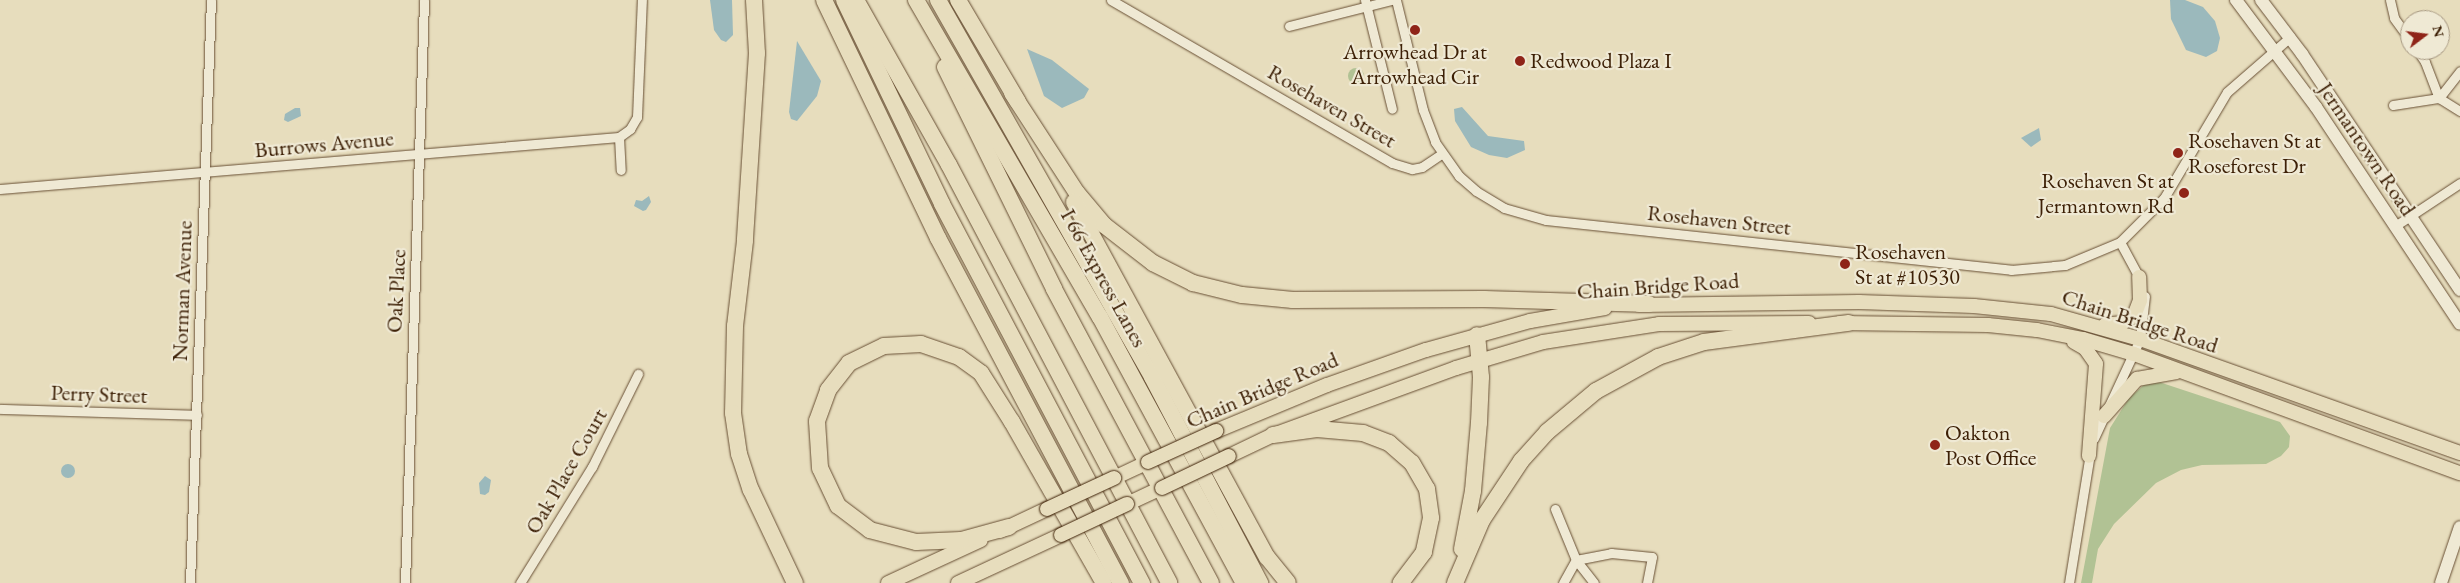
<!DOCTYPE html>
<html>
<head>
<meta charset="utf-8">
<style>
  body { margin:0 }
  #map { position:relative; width:2460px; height:583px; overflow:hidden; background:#e7ddbd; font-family:"EB Garamond",serif }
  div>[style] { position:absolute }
  .green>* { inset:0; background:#b1c294 }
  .round { border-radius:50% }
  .water>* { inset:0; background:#9bb9bc }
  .roads { filter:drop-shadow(0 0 1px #684f34) drop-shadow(0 0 1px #684f34) }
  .street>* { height:9px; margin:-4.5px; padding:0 4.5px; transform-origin:4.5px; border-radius:4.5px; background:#efe9d4 }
  .secondary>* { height:12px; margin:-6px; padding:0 6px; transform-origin:6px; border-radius:6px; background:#efe9d4 }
  .primary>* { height:14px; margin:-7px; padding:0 7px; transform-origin:7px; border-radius:7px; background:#e7ddbd }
  .highway>* { height:16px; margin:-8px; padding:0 8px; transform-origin:8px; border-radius:8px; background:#e7ddbd }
  .bridges { filter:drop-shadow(0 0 1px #3d2006) drop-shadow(0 0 1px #3d2006) }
  .primary-bridge>* { height:14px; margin:-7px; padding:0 7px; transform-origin:7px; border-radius:7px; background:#e7ddbd }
  .dots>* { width:14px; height:14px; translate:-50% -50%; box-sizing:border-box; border:2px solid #efe9d4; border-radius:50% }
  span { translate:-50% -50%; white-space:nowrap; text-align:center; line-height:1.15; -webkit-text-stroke:4.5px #efe9d4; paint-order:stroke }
  .poi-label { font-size:22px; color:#3d2006 }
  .left { translate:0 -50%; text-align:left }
  .right { translate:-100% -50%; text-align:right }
  .street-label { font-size:22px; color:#3d2006 }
  .north { position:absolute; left:2400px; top:10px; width:50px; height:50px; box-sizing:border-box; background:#efe9d4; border:1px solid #a89982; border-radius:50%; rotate:75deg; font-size:14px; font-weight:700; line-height:20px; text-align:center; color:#3d2006 }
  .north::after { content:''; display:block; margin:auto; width:18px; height:22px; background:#8f2418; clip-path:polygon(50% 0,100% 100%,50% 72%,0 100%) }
</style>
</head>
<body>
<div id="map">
  <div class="green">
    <div class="round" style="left:1348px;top:68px;width:16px;height:16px"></div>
    <div style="clip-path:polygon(2156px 381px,2280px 422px,2290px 436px,2289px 447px,2281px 456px,2266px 464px,2202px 465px,2181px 470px,2156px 483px,2114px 524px,2098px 549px,2092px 583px,2081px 583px,2110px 428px,2129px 398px,2145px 384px)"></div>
  </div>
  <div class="water">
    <div style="clip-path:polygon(710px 0,732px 0,733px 35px,726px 42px,721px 40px,714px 30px)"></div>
    <div style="clip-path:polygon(2170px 0,2185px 0,2203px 7px,2215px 21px,2220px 38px,2217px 51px,2206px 57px,2186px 50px,2171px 19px)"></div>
    <div style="clip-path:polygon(797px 41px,821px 81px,817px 96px,797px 121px,791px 119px,789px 112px)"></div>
    <div style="clip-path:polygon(1027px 49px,1052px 60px,1089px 89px,1084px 98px,1062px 108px,1044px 96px)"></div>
    <div style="clip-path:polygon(1462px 107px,1488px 136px,1524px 141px,1525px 150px,1507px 158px,1489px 155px,1471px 147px,1455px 121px,1454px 109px)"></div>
    <div style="clip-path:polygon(295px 108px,300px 108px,301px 116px,288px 122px,284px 120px,285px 114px)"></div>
    <div style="clip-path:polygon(2039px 128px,2041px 140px,2031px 147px,2021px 138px)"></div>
    <div style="clip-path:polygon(649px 196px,651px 202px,646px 210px,643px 211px,634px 206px,636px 200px,642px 201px)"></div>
    <div class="round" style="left:61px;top:464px;width:14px;height:14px"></div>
    <div style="clip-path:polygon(485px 476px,491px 480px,489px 492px,485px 495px,480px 494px,479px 483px)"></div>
  </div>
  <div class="roads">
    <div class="street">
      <div style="left:1111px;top:0;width:325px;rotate:30.1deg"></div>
      <div style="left:1392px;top:163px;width:21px;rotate:17deg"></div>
      <div style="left:1412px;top:169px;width:10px;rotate:-11deg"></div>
      <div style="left:1422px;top:167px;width:23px;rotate:-34deg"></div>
      <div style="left:1365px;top:0;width:112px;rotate:76.1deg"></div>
      <div style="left:1396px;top:0;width:113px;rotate:76.2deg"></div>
      <div style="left:1423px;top:110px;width:34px;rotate:69deg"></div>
      <div style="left:1435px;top:142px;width:42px;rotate:54.8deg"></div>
      <div style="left:1459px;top:176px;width:23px;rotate:41deg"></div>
      <div style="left:1476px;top:191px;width:33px;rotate:31deg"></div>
      <div style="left:1504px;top:208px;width:44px;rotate:15.9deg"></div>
      <div style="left:1546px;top:220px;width:468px;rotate:6.1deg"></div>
      <div style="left:2011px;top:270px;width:54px;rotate:-5.3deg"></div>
      <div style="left:2065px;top:265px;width:60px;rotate:-22.7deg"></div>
      <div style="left:2120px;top:242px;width:62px;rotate:-45deg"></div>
      <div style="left:2164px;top:198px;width:123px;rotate:-59.3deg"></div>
      <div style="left:2227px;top:92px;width:84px;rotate:-41.1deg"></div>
      <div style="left:2390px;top:0;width:18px;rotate:77deg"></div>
      <div style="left:2394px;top:18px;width:27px;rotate:54deg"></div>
      <div style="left:1289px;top:26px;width:106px;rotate:-14.2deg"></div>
      <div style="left:2417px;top:50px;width:14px;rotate:56deg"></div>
      <div style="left:2425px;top:62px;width:39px;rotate:69deg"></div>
      <div style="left:2439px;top:98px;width:34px;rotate:-52deg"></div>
      <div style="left:2393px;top:105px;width:47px;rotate:-8.7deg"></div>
      <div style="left:2439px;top:98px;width:25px;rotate:32deg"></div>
      <div style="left:619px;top:137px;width:33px;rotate:87deg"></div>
      <div style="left:0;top:189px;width:621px;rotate:-4.8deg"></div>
      <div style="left:619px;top:137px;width:14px;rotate:-36deg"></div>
      <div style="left:630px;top:129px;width:14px;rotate:-60deg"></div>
      <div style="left:637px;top:117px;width:117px;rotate:-87.6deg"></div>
      <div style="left:2395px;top:226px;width:78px;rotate:-33.5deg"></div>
      <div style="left:2120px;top:242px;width:44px;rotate:61.7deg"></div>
      <div style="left:0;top:409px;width:197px;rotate:1.7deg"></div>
      <div style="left:2094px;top:438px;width:109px;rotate:-65.1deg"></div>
      <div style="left:2140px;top:339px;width:43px;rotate:-83.4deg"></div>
      <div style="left:1555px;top:509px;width:55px;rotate:67.6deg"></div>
      <div style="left:1576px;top:560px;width:29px;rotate:52deg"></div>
      <div style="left:190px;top:583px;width:583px;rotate:-87.94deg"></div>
      <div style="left:405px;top:583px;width:583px;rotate:-88.13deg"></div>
      <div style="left:520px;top:583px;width:137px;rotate:-58.2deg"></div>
      <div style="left:592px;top:467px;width:104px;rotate:-63.7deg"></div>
      <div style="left:1563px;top:583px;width:26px;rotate:-61deg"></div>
      <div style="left:1576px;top:560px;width:36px;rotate:-11deg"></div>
      <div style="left:1611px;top:553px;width:41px;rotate:5.6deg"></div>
      <div style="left:1652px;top:557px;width:26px;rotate:101deg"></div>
      <div style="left:2069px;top:583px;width:132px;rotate:-80.8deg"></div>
    </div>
    <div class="secondary">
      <div style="left:2236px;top:0;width:134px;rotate:53.2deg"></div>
      <div style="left:2316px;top:107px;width:260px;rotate:56.4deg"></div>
      <div style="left:2261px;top:0;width:68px;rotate:52.8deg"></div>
      <div style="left:2302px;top:54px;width:284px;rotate:56.2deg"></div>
      <div style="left:2441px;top:583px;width:59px;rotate:-71.3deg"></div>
    </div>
    <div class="primary">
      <div style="left:1639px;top:305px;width:220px;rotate:-0.8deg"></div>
      <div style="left:1859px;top:302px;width:115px;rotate:2deg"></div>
      <div style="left:1974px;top:306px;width:77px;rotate:5.9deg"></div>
      <div style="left:2051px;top:314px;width:92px;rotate:15.7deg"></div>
      <div style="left:2140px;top:339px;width:340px;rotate:19.6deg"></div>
      <div style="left:1840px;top:323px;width:148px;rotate:0.8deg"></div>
      <div style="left:1988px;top:325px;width:49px;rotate:5.8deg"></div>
      <div style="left:2037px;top:330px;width:47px;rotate:11.1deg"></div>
      <div style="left:2083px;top:339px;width:53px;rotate:16.4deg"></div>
      <div style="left:2134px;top:354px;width:347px;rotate:20.1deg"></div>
      <div style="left:2105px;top:325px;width:17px;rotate:-7deg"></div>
      <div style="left:2122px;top:323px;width:14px;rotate:-30deg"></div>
      <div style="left:2134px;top:316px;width:17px;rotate:-69deg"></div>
      <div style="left:2140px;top:300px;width:23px;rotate:-92deg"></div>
      <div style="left:2074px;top:342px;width:13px;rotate:29deg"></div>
      <div style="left:2085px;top:348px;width:19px;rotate:55deg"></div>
      <div style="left:2096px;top:364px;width:92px;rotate:94.4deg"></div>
      <div style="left:2104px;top:416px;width:50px;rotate:-48.3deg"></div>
      <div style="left:2137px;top:379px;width:40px;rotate:-10deg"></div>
      <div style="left:1216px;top:431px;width:120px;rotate:-22.5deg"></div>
      <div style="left:1327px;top:385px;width:105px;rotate:-19.5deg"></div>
      <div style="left:1426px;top:350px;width:108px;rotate:-15.6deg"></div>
      <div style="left:1530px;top:321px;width:76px;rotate:-9.8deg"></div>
      <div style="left:1229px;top:456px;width:49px;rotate:-25.5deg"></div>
      <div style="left:1273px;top:435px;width:195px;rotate:-20.1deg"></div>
      <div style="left:1456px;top:368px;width:91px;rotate:-16.6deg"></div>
      <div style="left:1543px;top:342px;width:117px;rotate:-8.8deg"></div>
      <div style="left:1659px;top:324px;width:150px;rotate:-0.4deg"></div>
      <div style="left:1114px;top:478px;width:38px;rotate:-25deg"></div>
      <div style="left:1127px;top:504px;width:38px;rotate:-25deg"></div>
      <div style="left:1000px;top:531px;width:52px;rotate:-25.1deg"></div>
      <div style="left:888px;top:583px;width:102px;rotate:-24.8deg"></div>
      <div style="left:958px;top:583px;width:114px;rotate:-25deg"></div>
    </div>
    <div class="highway">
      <div style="left:754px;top:0;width:53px;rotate:86.8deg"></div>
      <div style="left:757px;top:53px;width:188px;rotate:93.7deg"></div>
      <div style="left:745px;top:241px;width:86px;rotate:96.7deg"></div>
      <div style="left:735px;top:326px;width:87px;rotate:91.3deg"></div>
      <div style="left:733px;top:413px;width:41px;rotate:81.7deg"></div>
      <div style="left:739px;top:454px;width:38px;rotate:72deg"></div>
      <div style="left:751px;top:490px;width:103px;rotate:64.7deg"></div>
      <div style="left:824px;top:0;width:264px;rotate:64.4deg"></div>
      <div style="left:938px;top:238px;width:391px;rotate:62.1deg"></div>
      <div style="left:844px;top:0;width:226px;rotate:64.3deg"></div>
      <div style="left:942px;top:204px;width:429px;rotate:62.2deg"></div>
      <div style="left:856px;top:0;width:189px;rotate:60.6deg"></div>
      <div style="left:949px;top:165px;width:472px;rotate:62.2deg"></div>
      <div style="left:916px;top:0;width:367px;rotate:59.9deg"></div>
      <div style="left:1100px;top:317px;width:302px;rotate:61.6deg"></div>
      <div style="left:938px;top:0;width:434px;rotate:60.4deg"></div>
      <div style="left:1152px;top:377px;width:233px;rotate:62.3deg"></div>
      <div style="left:958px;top:0;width:118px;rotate:59.5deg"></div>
      <div style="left:945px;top:67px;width:247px;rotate:63.8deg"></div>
      <div style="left:1054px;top:289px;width:333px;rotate:61.9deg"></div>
      <div style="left:1012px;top:93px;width:119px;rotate:57deg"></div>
      <div style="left:1077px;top:193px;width:42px;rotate:49.8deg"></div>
      <div style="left:1104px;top:225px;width:62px;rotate:37.8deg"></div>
      <div style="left:1153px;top:263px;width:45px;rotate:26.6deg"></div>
      <div style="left:1193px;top:283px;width:50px;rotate:13.8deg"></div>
      <div style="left:1242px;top:295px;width:51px;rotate:5.6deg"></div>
      <div style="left:1293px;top:300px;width:191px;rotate:-0.3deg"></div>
      <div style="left:1484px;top:299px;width:165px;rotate:1.7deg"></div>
      <div style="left:1074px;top:202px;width:404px;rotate:61.5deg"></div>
      <div style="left:1267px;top:557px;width:33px;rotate:51deg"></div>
      <div style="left:1273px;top:435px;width:44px;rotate:-7.8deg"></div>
      <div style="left:1317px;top:429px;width:46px;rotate:5deg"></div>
      <div style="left:1363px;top:433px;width:28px;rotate:21deg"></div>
      <div style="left:1389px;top:443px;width:30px;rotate:41deg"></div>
      <div style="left:1412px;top:463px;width:30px;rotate:60deg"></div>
      <div style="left:1427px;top:489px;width:29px;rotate:82deg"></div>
      <div style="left:1431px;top:518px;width:35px;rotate:102deg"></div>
      <div style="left:1424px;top:552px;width:39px;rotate:127deg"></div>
      <div style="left:1009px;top:527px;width:50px;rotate:164.8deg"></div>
      <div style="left:961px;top:540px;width:45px;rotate:177.5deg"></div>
      <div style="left:916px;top:542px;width:48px;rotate:-165.4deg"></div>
      <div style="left:870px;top:530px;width:40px;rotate:-143deg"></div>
      <div style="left:838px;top:506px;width:42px;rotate:-115.3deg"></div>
      <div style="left:820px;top:468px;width:47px;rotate:-93.7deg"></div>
      <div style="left:817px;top:421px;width:33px;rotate:-70deg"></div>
      <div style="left:828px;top:390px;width:34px;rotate:-52deg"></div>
      <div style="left:849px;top:363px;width:39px;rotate:-26deg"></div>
      <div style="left:884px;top:346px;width:37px;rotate:-3deg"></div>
      <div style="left:921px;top:344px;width:40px;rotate:18.9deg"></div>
      <div style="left:959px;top:357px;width:27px;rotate:36deg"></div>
      <div style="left:981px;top:373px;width:58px;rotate:57.7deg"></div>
      <div style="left:1012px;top:422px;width:185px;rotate:60.3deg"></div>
      <div style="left:1462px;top:549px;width:59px;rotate:-79.3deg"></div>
      <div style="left:1473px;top:491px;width:68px;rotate:-85deg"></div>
      <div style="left:1479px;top:423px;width:46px;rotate:-87.5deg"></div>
      <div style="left:1481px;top:377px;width:42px;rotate:-95.4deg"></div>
      <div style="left:1455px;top:583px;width:69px;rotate:-66.8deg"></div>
      <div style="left:1482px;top:520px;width:71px;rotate:-56.5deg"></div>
      <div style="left:1521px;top:461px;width:39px;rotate:-48deg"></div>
      <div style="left:1547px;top:432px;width:64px;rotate:-39.9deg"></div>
      <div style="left:1596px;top:391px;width:71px;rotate:-28.7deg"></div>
      <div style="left:1658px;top:357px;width:48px;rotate:-18.1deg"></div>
      <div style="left:1704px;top:342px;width:146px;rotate:-7.5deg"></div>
    </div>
  </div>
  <div class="bridges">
    <div class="primary-bridge">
      <div style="left:1148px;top:462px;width:75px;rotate:-24.5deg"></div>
      <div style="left:1162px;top:488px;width:74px;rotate:-25.5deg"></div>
      <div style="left:1047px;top:509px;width:74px;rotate:-24.8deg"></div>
      <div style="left:1061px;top:535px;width:73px;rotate:-25.2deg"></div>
    </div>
  </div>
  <div class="dots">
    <div style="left:1415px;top:30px;background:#8f2418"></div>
    <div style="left:1520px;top:61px;background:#8f2418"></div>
    <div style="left:2178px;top:153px;background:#8f2418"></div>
    <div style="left:2184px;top:193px;background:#8f2418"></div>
    <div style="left:1845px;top:264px;background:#8f2418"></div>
    <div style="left:1935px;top:445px;background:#8f2418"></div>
  </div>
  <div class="poi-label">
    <span style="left:1415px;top:64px">Arrowhead Dr at<br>Arrowhead Cir</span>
    <span class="left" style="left:1530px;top:61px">Redwood Plaza I</span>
    <span class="left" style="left:2188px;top:153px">Rosehaven St at<br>Roseforest Dr</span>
    <span class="right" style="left:2174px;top:193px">Rosehaven St at<br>Jermantown Rd</span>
    <span class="left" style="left:1855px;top:264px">Rosehaven<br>St at #10530</span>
    <span class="left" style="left:1945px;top:445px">Oakton<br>Post Office</span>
  </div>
  <div class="street-label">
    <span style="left:1332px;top:106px;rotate:30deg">Rosehaven Street</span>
    <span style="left:324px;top:144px;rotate:-5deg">Burrows Avenue</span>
    <span style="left:2367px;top:149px;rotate:56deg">Jermantown Road</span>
    <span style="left:1719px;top:220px;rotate:6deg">Rosehaven Street</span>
    <span style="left:1104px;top:278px;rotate:61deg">I 66 Express Lanes</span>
    <span style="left:1658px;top:286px;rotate:-4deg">Chain Bridge Road</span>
    <span style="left:182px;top:291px;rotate:-88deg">Norman Avenue</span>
    <span style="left:396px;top:291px;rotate:-87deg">Oak Place</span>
    <span style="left:2140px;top:321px;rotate:18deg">Chain Bridge Road</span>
    <span style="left:1262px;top:390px;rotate:-23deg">Chain Bridge Road</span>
    <span style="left:99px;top:394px;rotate:2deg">Perry Street</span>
    <span style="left:566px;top:471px;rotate:-60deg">Oak Place Court</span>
  </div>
  <div class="north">N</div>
</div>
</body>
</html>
